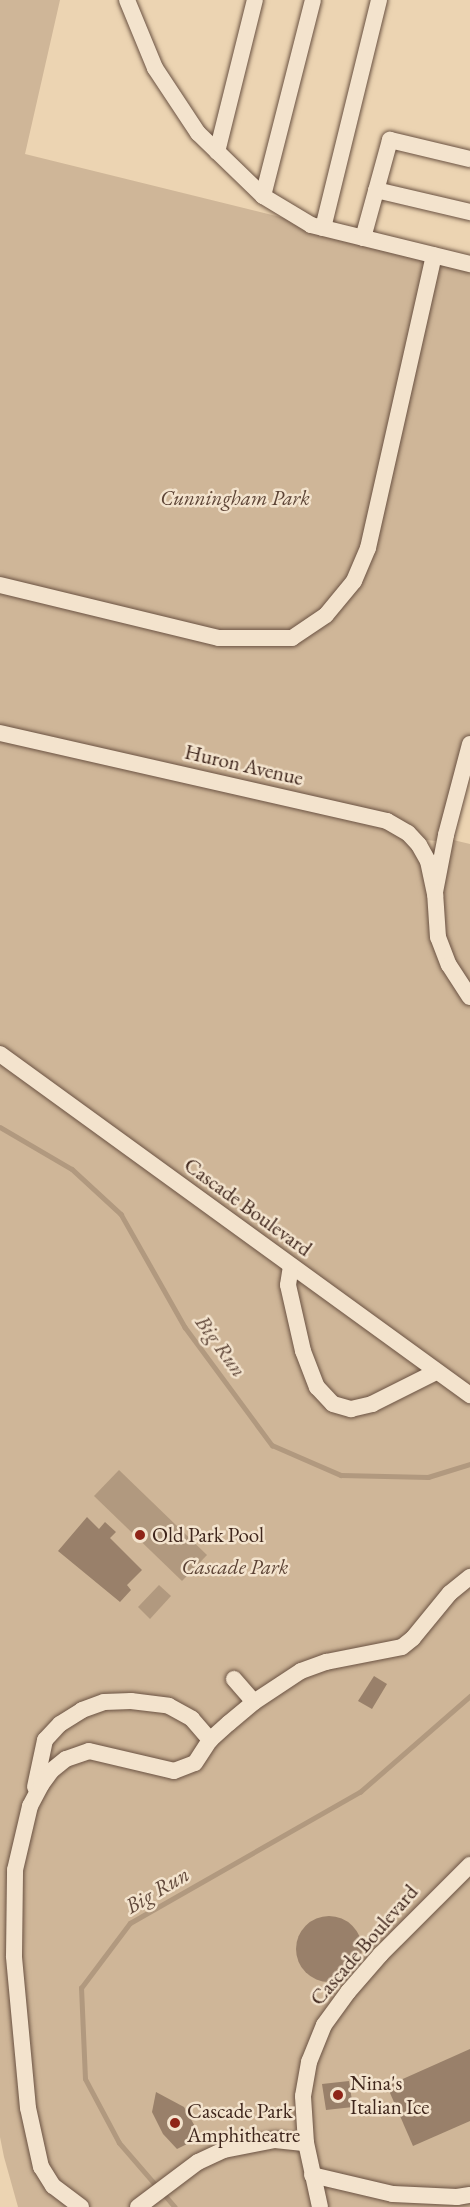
<!DOCTYPE html>
<html>
<head>
<meta charset="utf-8">
<style>
  body { margin:0 }
  #map { position:relative; width:470px; height:2207px; overflow:hidden; background:#ecd4b2; font-family:"EB Garamond",serif }
  div>[style] { position:absolute }
  .green>* { inset:0; background:#cfb698 }
  .water>* { inset:0; background:#b1997f }
  .stream>* { height:4.5px; margin:-2.25px; padding:0 2.25px; transform-origin:2.25px; border-radius:2.25px; background:#b1997f }
  .building>* { inset:0; background:#99806a }
  .round { border-radius:50% }
  .roads { filter:drop-shadow(0 0 2px #6a5242) drop-shadow(0 0 2px #6a5242) }
  .minor>* { height:16px; margin:-8px; padding:0 8px; transform-origin:8px; border-radius:8px; background:#f3e3cd }
  .dots>* { width:16px; height:16px; translate:-50% -50%; box-sizing:border-box; border:3px solid #f3e3cd; border-radius:50% }
  span { translate:-50% -50%; white-space:nowrap; text-align:center; line-height:1.15; -webkit-text-stroke:5px #f3e3cd; paint-order:stroke }
  .park-label { font-size:21px; color:#5c4335; font-style:italic }
  .street-label { font-size:21px; color:#3f261c }
  .poi-label { font-size:21px; color:#3f261c }
  .left { translate:0 -50%; text-align:left }
  .water-label { font-size:22px; color:#61483a; font-style:italic }
</style>
</head>
<body>
<div id="map">
  <div class="green">
    <div style="clip-path:polygon(0 0,60px 0,25px 154px,470px 264px,470px 744px,436px 841px,417px 839px,435px 893px,449px 839px,470px 844px,470px 2207px,18px 2207px,4px 2157px,0 2137px)"></div>
  </div>
  <div class="water">
    <div style="clip-path:polygon(119px 1470px,207px 1555px,182px 1581px,94px 1496px)"></div>
    <div style="clip-path:polygon(159px 1585px,171px 1596px,150px 1619px,138px 1607px)"></div>
  </div>
  <div class="stream">
    <div style="left:0;top:1127px;width:83px;rotate:30.3deg"></div>
    <div style="left:72px;top:1169px;width:67px;rotate:42.6deg"></div>
    <div style="left:121px;top:1214px;width:130px;rotate:60.5deg"></div>
    <div style="left:185px;top:1327px;width:147px;rotate:53.6deg"></div>
    <div style="left:272px;top:1445px;width:75px;rotate:23.5deg"></div>
    <div style="left:341px;top:1475px;width:87px;rotate:1.3deg"></div>
    <div style="left:428px;top:1477px;width:44px;rotate:-17.2deg"></div>
    <div style="left:157px;top:2187px;width:58px;rotate:-130.8deg"></div>
    <div style="left:119px;top:2143px;width:72px;rotate:-118deg"></div>
    <div style="left:85px;top:2079px;width:91px;rotate:-92.5deg"></div>
    <div style="left:81px;top:1988px;width:81px;rotate:-53deg"></div>
    <div style="left:130px;top:1923px;width:265px;rotate:-29.7deg"></div>
    <div style="left:360px;top:1792px;width:146px;rotate:-41.1deg"></div>
    <div style="left:163px;top:2193px;width:18px;rotate:49deg"></div>
  </div>
  <div class="building">
    <div style="clip-path:polygon(87px 1517px,99px 1529px,105px 1522px,116px 1532px,110px 1538px,142px 1570px,127px 1585px,131px 1590px,120px 1602px,58px 1551px)"></div>
    <div style="clip-path:polygon(374px 1676px,387px 1684px,372px 1709px,358px 1701px)"></div>
    <div class="round" style="left:296px;top:1916px;width:66px;height:66px"></div>
    <div style="clip-path:polygon(470px 2049px,470px 2121px,413px 2146px,387px 2086px)"></div>
    <div style="clip-path:polygon(349px 2081px,353px 2107px,326px 2110px,322px 2084px)"></div>
    <div style="clip-path:polygon(156px 2092px,184px 2107px,201px 2137px,177px 2149px,163px 2134px,152px 2112px)"></div>
  </div>
  <div class="roads">
    <div class="minor">
      <div style="left:127px;top:0;width:74px;rotate:67.6deg"></div>
      <div style="left:155px;top:68px;width:78px;rotate:56.5deg"></div>
      <div style="left:198px;top:133px;width:91px;rotate:44.1deg"></div>
      <div style="left:263px;top:196px;width:56px;rotate:31.1deg"></div>
      <div style="left:311px;top:225px;width:164px;rotate:13.8deg"></div>
      <div style="left:217px;top:152px;width:157px;rotate:-76deg"></div>
      <div style="left:376px;top:190px;width:97px;rotate:13.2deg"></div>
      <div style="left:263px;top:196px;width:202px;rotate:-75.7deg"></div>
      <div style="left:323px;top:228px;width:235px;rotate:-76.2deg"></div>
      <div style="left:363px;top:238px;width:102px;rotate:-74.6deg"></div>
      <div style="left:390px;top:140px;width:82px;rotate:13.4deg"></div>
      <div style="left:0;top:585px;width:225px;rotate:13.6deg"></div>
      <div style="left:219px;top:638px;width:73px"></div>
      <div style="left:292px;top:638px;width:41px;rotate:-34.1deg"></div>
      <div style="left:326px;top:615px;width:44px;rotate:-50.5deg"></div>
      <div style="left:354px;top:581px;width:36px;rotate:-67deg"></div>
      <div style="left:368px;top:548px;width:300px;rotate:-77.3deg"></div>
      <div style="left:0;top:733px;width:397px;rotate:12.8deg"></div>
      <div style="left:387px;top:821px;width:24px;rotate:30deg"></div>
      <div style="left:408px;top:833px;width:16px;rotate:47deg"></div>
      <div style="left:419px;top:845px;width:18px;rotate:61deg"></div>
      <div style="left:428px;top:861px;width:35px;rotate:78deg"></div>
      <div style="left:470px;top:744px;width:94px;rotate:104.8deg"></div>
      <div style="left:446px;top:835px;width:58px;rotate:100.9deg"></div>
      <div style="left:435px;top:892px;width:45px;rotate:86.2deg"></div>
      <div style="left:438px;top:937px;width:30px;rotate:69deg"></div>
      <div style="left:449px;top:965px;width:38px;rotate:57deg"></div>
      <div style="left:0;top:1054px;width:581px;rotate:35.96deg"></div>
      <div style="left:291px;top:1266px;width:19px;rotate:99deg"></div>
      <div style="left:288px;top:1285px;width:68px;rotate:77.2deg"></div>
      <div style="left:303px;top:1351px;width:39px;rotate:69deg"></div>
      <div style="left:317px;top:1387px;width:23px;rotate:47deg"></div>
      <div style="left:333px;top:1404px;width:19px;rotate:16deg"></div>
      <div style="left:351px;top:1409px;width:22px;rotate:-13deg"></div>
      <div style="left:372px;top:1404px;width:72px;rotate:-26.6deg"></div>
      <div style="left:234px;top:1679px;width:30px;rotate:49deg"></div>
      <div style="left:35px;top:1787px;width:48px;rotate:-78deg"></div>
      <div style="left:45px;top:1740px;width:22px;rotate:-47deg"></div>
      <div style="left:60px;top:1724px;width:26px;rotate:-32deg"></div>
      <div style="left:82px;top:1710px;width:23px;rotate:-20deg"></div>
      <div style="left:104px;top:1702px;width:27px;rotate:-2deg"></div>
      <div style="left:131px;top:1701px;width:38px;rotate:7deg"></div>
      <div style="left:169px;top:1706px;width:26px;rotate:29deg"></div>
      <div style="left:192px;top:1719px;width:28px;rotate:49deg"></div>
      <div style="left:312px;top:2175px;width:83px;rotate:13.2deg"></div>
      <div style="left:393px;top:2194px;width:64px;rotate:2.7deg"></div>
      <div style="left:457px;top:2197px;width:13px;rotate:-9deg"></div>
      <div style="left:81px;top:2207px;width:35px;rotate:-143deg"></div>
      <div style="left:53px;top:2186px;width:22px;rotate:-122deg"></div>
      <div style="left:41px;top:2167px;width:60px;rotate:-102.4deg"></div>
      <div style="left:28px;top:2108px;width:153px;rotate:-95.3deg"></div>
      <div style="left:14px;top:1956px;width:86px;rotate:-89.3deg"></div>
      <div style="left:15px;top:1870px;width:66px;rotate:-76.8deg"></div>
      <div style="left:30px;top:1806px;width:24px;rotate:-62deg"></div>
      <div style="left:41px;top:1785px;width:17px;rotate:-54deg"></div>
      <div style="left:51px;top:1771px;width:19px;rotate:-39deg"></div>
      <div style="left:66px;top:1759px;width:24px;rotate:-19deg"></div>
      <div style="left:89px;top:1751px;width:87px;rotate:13.2deg"></div>
      <div style="left:174px;top:1771px;width:22px;rotate:-21deg"></div>
      <div style="left:195px;top:1763px;width:27px;rotate:-57deg"></div>
      <div style="left:210px;top:1740px;width:25px;rotate:-42deg"></div>
      <div style="left:229px;top:1723px;width:33px;rotate:-40deg"></div>
      <div style="left:254px;top:1702px;width:56px;rotate:-33.4deg"></div>
      <div style="left:301px;top:1671px;width:27px;rotate:-20deg"></div>
      <div style="left:326px;top:1662px;width:77px;rotate:-11.2deg"></div>
      <div style="left:402px;top:1647px;width:14px;rotate:-39deg"></div>
      <div style="left:413px;top:1638px;width:58px;rotate:-50.6deg"></div>
      <div style="left:450px;top:1593px;width:26px;rotate:-39deg"></div>
      <div style="left:138px;top:2207px;width:75px;rotate:-36.9deg"></div>
      <div style="left:198px;top:2162px;width:29px;rotate:-25deg"></div>
      <div style="left:224px;top:2150px;width:52px;rotate:-11.1deg"></div>
      <div style="left:275px;top:2140px;width:31px;rotate:6deg"></div>
      <div style="left:320px;top:2207px;width:66px;rotate:-102.3deg"></div>
      <div style="left:306px;top:2143px;width:47px;rotate:-93.7deg"></div>
      <div style="left:303px;top:2096px;width:35px;rotate:-80deg"></div>
      <div style="left:309px;top:2062px;width:40px;rotate:-68deg"></div>
      <div style="left:324px;top:2025px;width:41px;rotate:-54deg"></div>
      <div style="left:348px;top:1992px;width:50px;rotate:-49deg"></div>
      <div style="left:381px;top:1954px;width:126px;rotate:-45deg"></div>
    </div>
  </div>
  <div class="dots">
    <div style="left:140px;top:1535px;background:#8f2418"></div>
    <div style="left:338px;top:2095px;background:#8f2418"></div>
    <div style="left:175px;top:2123px;background:#8f2418"></div>
  </div>
  <div class="park-label">
    <span style="left:235px;top:498px">Cunningham Park</span>
    <span style="left:235px;top:1567px">Cascade Park</span>
  </div>
  <div class="street-label">
    <span style="left:244px;top:765px;rotate:13deg">Huron Avenue</span>
    <span style="left:248px;top:1207px;rotate:36deg">Cascade Boulevard</span>
    <span style="left:364px;top:1945px;rotate:-49deg">Cascade Boulevard</span>
  </div>
  <div class="poi-label">
    <span class="left" style="left:152px;top:1535px">Old Park Pool</span>
    <span class="left" style="left:350px;top:2095px">Nina's<br>Italian Ice</span>
    <span class="left" style="left:187px;top:2123px">Cascade Park<br>Amphitheatre</span>
  </div>
  <div class="water-label">
    <span style="left:221px;top:1346px;rotate:54deg">Big Run</span>
    <span style="left:157px;top:1890px;rotate:-31deg">Big Run</span>
  </div>
</div>
</body>
</html>
